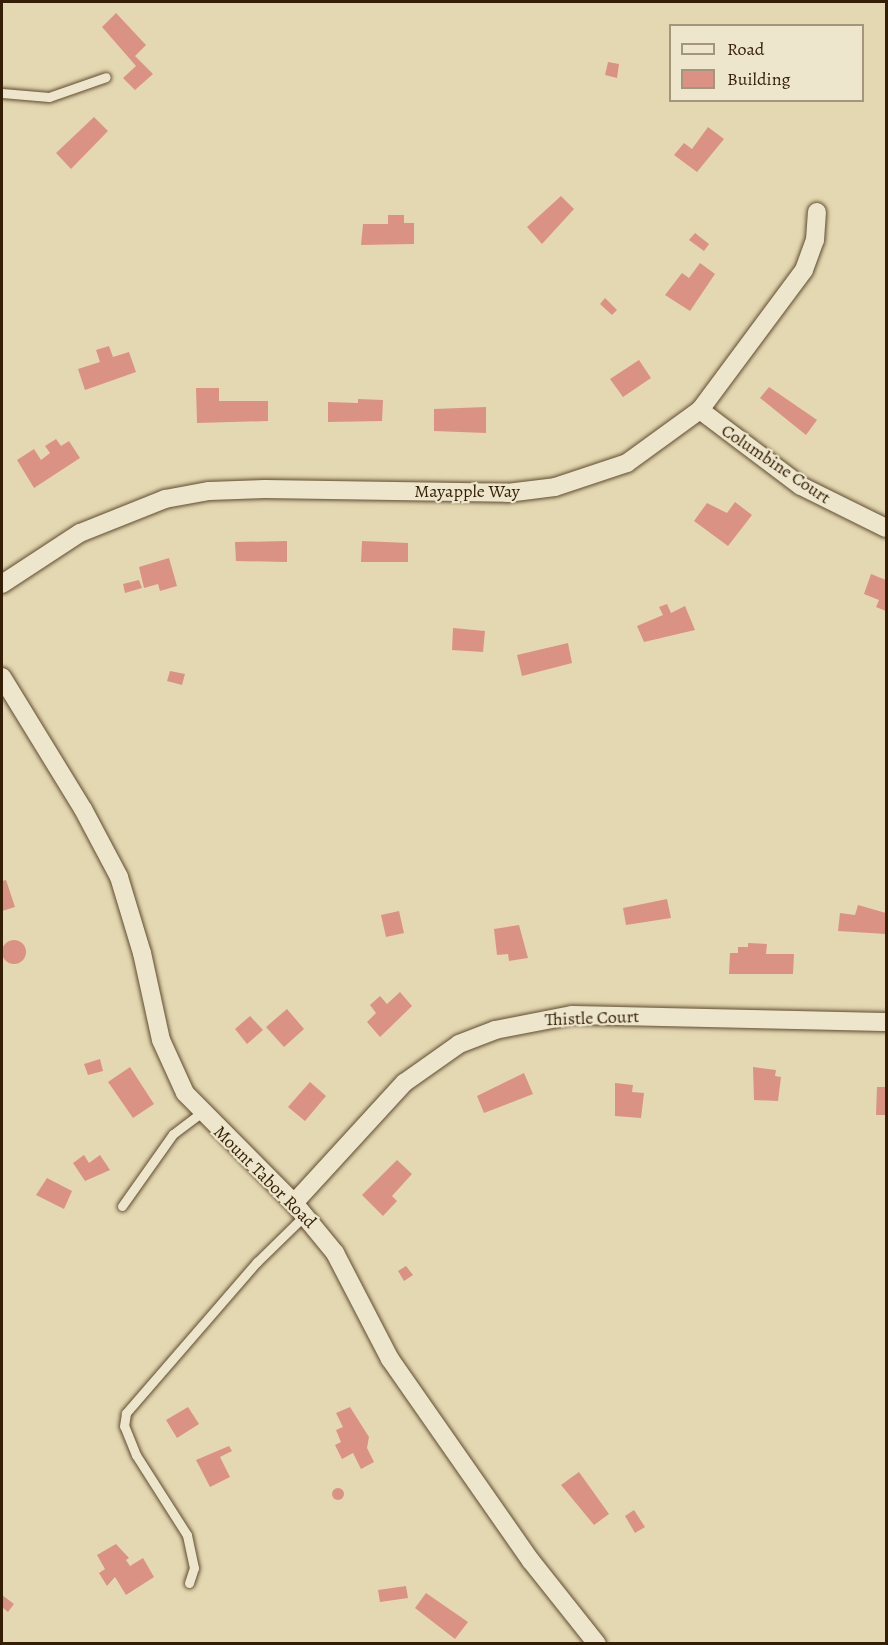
<!DOCTYPE html>
<html>
<head>
<meta charset="utf-8">
<style>
  body { margin:0 }
  #map { position:relative; width:888px; height:1645px; overflow:hidden; background:#e4d8b2; font-family:Alegreya,serif }
  div>[style] { position:absolute }
  .building>* { inset:0; background:#da9285 }
  .round { border-radius:50% }
  .roads { filter:drop-shadow(0 0 2px #604c30) drop-shadow(0 0 2px #604c30) }
  .lane>* { height:9px; margin:-4.5px; padding:0 4.5px; transform-origin:4.5px; border-radius:4.5px; background:#ede6cd }
  .street>* { height:18px; margin:-9px; padding:0 9px; transform-origin:9px; border-radius:9px; background:#ede6cd }
  span { translate:-50% -50%; white-space:nowrap; text-align:center; line-height:1.15; -webkit-text-stroke:4.5px #ede6cd; paint-order:stroke }
  .street-label { font-size:18px; color:#341e05 }
  .frame { position:absolute; inset:0; border:3px solid #341e05; pointer-events:none }
  .legend { position:absolute; left:669px; top:24px; width:195px; height:78px; box-sizing:border-box; background:#ede6cd; border:2px solid #a3967d; margin:0; padding:8px 10px; list-style:none; font-size:18px; color:#341e05 }
  .legend li { display:flex; align-items:center; gap:12px; height:30px }
  .legend b { width:30px; border:2px solid #a3967d }
</style>
</head>
<body>
<div id="map">
  <div class="building">
    <div style="clip-path:polygon(116px 13px,146px 45px,135px 56px,153px 74px,135px 90px,123px 78px,136px 66px,102px 27px)"></div>
    <div style="clip-path:polygon(608px 62px,619px 64px,617px 78px,605px 75px)"></div>
    <div style="clip-path:polygon(94px 117px,108px 131px,71px 169px,56px 153px)"></div>
    <div style="clip-path:polygon(708px 127px,724px 139px,697px 172px,674px 155px,684px 143px,692px 149px)"></div>
    <div style="clip-path:polygon(561px 196px,574px 209px,542px 244px,527px 227px)"></div>
    <div style="clip-path:polygon(388px 215px,404px 215px,404px 223px,414px 223px,414px 244px,361px 245px,363px 224px,388px 224px)"></div>
    <div style="clip-path:polygon(695px 233px,709px 244px,704px 251px,689px 240px)"></div>
    <div style="clip-path:polygon(700px 263px,715px 274px,690px 311px,665px 295px,682px 273px,689px 278px)"></div>
    <div style="clip-path:polygon(605px 298px,617px 310px,612px 315px,600px 304px)"></div>
    <div style="clip-path:polygon(109px 346px,113px 357px,129px 352px,136px 372px,85px 390px,78px 369px,100px 362px,96px 350px)"></div>
    <div style="clip-path:polygon(639px 360px,651px 378px,623px 397px,610px 379px)"></div>
    <div style="clip-path:polygon(769px 387px,817px 420px,806px 435px,760px 398px)"></div>
    <div style="clip-path:polygon(196px 388px,219px 388px,219px 401px,268px 401px,268px 421px,197px 423px)"></div>
    <div style="clip-path:polygon(358px 399px,383px 400px,382px 421px,328px 422px,328px 402px,358px 403px)"></div>
    <div style="clip-path:polygon(486px 407px,486px 433px,434px 431px,434px 409px)"></div>
    <div style="clip-path:polygon(56px 439px,61px 446px,69px 441px,80px 458px,34px 488px,17px 460px,34px 449px,41px 460px,50px 453px,45px 446px)"></div>
    <div style="clip-path:polygon(735px 502px,752px 515px,728px 546px,694px 521px,707px 503px,727px 513px)"></div>
    <div style="clip-path:polygon(287px 541px,287px 562px,236px 561px,235px 542px)"></div>
    <div style="clip-path:polygon(362px 541px,408px 543px,408px 562px,361px 562px)"></div>
    <div style="clip-path:polygon(169px 558px,177px 586px,160px 591px,158px 584px,144px 588px,139px 567px)"></div>
    <div style="clip-path:polygon(871px 574px,886px 580px,886px 611px,876px 607px,879px 600px,864px 594px)"></div>
    <div style="clip-path:polygon(139px 580px,142px 588px,125px 593px,123px 584px)"></div>
    <div style="clip-path:polygon(667px 604px,671px 613px,685px 606px,695px 630px,644px 642px,637px 626px,663px 615px,659px 607px)"></div>
    <div style="clip-path:polygon(453px 628px,485px 631px,483px 652px,452px 650px)"></div>
    <div style="clip-path:polygon(568px 643px,572px 663px,522px 676px,517px 655px)"></div>
    <div style="clip-path:polygon(170px 671px,185px 674px,182px 685px,167px 681px)"></div>
    <div style="clip-path:polygon(6px 880px,15px 907px,2px 911px,2px 881px)"></div>
    <div style="clip-path:polygon(667px 899px,671px 918px,626px 925px,623px 908px)"></div>
    <div style="clip-path:polygon(858px 905px,886px 913px,886px 934px,838px 931px,840px 913px,855px 915px)"></div>
    <div style="clip-path:polygon(399px 911px,404px 933px,386px 937px,381px 915px)"></div>
    <div style="clip-path:polygon(519px 925px,528px 958px,509px 961px,508px 954px,497px 955px,494px 929px)"></div>
    <div class="round" style="left:2px;top:940px;width:24px;height:24px"></div>
    <div style="clip-path:polygon(748px 943px,767px 944px,766px 954px,794px 954px,793px 974px,729px 974px,730px 953px,738px 953px,738px 947px,748px 947px)"></div>
    <div style="clip-path:polygon(400px 992px,412px 1006px,380px 1037px,367px 1022px,376px 1013px,370px 1005px,380px 996px,387px 1004px)"></div>
    <div style="clip-path:polygon(287px 1009px,304px 1029px,284px 1047px,266px 1027px)"></div>
    <div style="clip-path:polygon(250px 1016px,263px 1030px,247px 1044px,235px 1029px)"></div>
    <div style="clip-path:polygon(100px 1059px,103px 1071px,88px 1075px,84px 1064px)"></div>
    <div style="clip-path:polygon(130px 1067px,154px 1104px,133px 1118px,108px 1082px)"></div>
    <div style="clip-path:polygon(753px 1067px,776px 1070px,775px 1076px,781px 1077px,778px 1101px,754px 1100px)"></div>
    <div style="clip-path:polygon(524px 1073px,533px 1094px,484px 1113px,477px 1096px)"></div>
    <div style="clip-path:polygon(310px 1082px,326px 1096px,305px 1121px,288px 1107px)"></div>
    <div style="clip-path:polygon(615px 1083px,633px 1085px,632px 1092px,644px 1093px,641px 1118px,615px 1116px)"></div>
    <div style="clip-path:polygon(877px 1087px,886px 1087px,886px 1115px,876px 1115px)"></div>
    <div style="clip-path:polygon(84px 1155px,89px 1163px,100px 1155px,110px 1170px,85px 1181px,73px 1163px)"></div>
    <div style="clip-path:polygon(397px 1160px,412px 1174px,392px 1196px,397px 1201px,383px 1216px,362px 1195px)"></div>
    <div style="clip-path:polygon(47px 1178px,72px 1191px,64px 1209px,36px 1195px)"></div>
    <div style="clip-path:polygon(406px 1266px,413px 1275px,404px 1281px,398px 1271px)"></div>
    <div style="clip-path:polygon(188px 1407px,199px 1424px,177px 1438px,166px 1420px)"></div>
    <div style="clip-path:polygon(350px 1407px,369px 1437px,367px 1448px,374px 1462px,361px 1469px,353px 1453px,342px 1459px,335px 1445px,341px 1442px,336px 1430px,343px 1427px,336px 1413px)"></div>
    <div style="clip-path:polygon(229px 1446px,232px 1451px,220px 1457px,230px 1477px,210px 1487px,196px 1460px)"></div>
    <div style="clip-path:polygon(579px 1472px,609px 1514px,594px 1525px,561px 1485px)"></div>
    <div class="round" style="left:332px;top:1488px;width:12px;height:12px"></div>
    <div style="clip-path:polygon(634px 1510px,645px 1527px,635px 1533px,625px 1516px)"></div>
    <div style="clip-path:polygon(116px 1544px,129px 1558px,126px 1560px,130px 1566px,143px 1558px,154px 1577px,126px 1595px,115px 1577px,107px 1586px,99px 1573px,105px 1569px,97px 1555px)"></div>
    <div style="clip-path:polygon(406px 1586px,408px 1598px,380px 1602px,378px 1590px)"></div>
    <div style="clip-path:polygon(426px 1593px,468px 1622px,455px 1639px,415px 1608px)"></div>
    <div style="clip-path:polygon(2px 1595px,14px 1604px,8px 1612px,2px 1607px)"></div>
  </div>
  <div class="roads">
    <div class="lane">
      <div style="left:2px;top:93px;width:47px;rotate:4.9deg"></div>
      <div style="left:49px;top:97px;width:60px;rotate:-19.3deg"></div>
      <div style="left:122px;top:1206px;width:88px;rotate:-54.7deg"></div>
      <div style="left:173px;top:1134px;width:35px;rotate:-37deg"></div>
      <div style="left:189px;top:1583px;width:16px;rotate:-72deg"></div>
      <div style="left:194px;top:1568px;width:34px;rotate:-102deg"></div>
      <div style="left:187px;top:1535px;width:95px;rotate:-122.5deg"></div>
      <div style="left:136px;top:1455px;width:31px;rotate:-112deg"></div>
      <div style="left:124px;top:1426px;width:13px;rotate:-81deg"></div>
      <div style="left:126px;top:1413px;width:200px;rotate:-49.1deg"></div>
      <div style="left:257px;top:1262px;width:67px;rotate:-44.4deg"></div>
    </div>
    <div class="street">
      <div style="left:700px;top:410px;width:126px;rotate:37deg"></div>
      <div style="left:801px;top:486px;width:95px;rotate:26.3deg"></div>
      <div style="left:2px;top:584px;width:93px;rotate:-33.2deg"></div>
      <div style="left:80px;top:533px;width:92px;rotate:-21.8deg"></div>
      <div style="left:165px;top:499px;width:45px;rotate:-10.3deg"></div>
      <div style="left:209px;top:491px;width:56px;rotate:-2deg"></div>
      <div style="left:265px;top:489px;width:242px;rotate:0.9deg"></div>
      <div style="left:507px;top:493px;width:48px;rotate:-7.1deg"></div>
      <div style="left:555px;top:487px;width:76px;rotate:-18.4deg"></div>
      <div style="left:627px;top:463px;width:90px;rotate:-36deg"></div>
      <div style="left:700px;top:410px;width:174px;rotate:-53.4deg"></div>
      <div style="left:804px;top:270px;width:32px;rotate:-70deg"></div>
      <div style="left:815px;top:240px;width:28px;rotate:-86deg"></div>
      <div style="left:2px;top:677px;width:155px;rotate:58.5deg"></div>
      <div style="left:83px;top:809px;width:77px;rotate:62.1deg"></div>
      <div style="left:119px;top:877px;width:79px;rotate:73.2deg"></div>
      <div style="left:142px;top:953px;width:89px;rotate:77.7deg"></div>
      <div style="left:161px;top:1040px;width:58px;rotate:65.6deg"></div>
      <div style="left:185px;top:1093px;width:155px;rotate:45.3deg"></div>
      <div style="left:294px;top:1203px;width:65px;rotate:50.6deg"></div>
      <div style="left:335px;top:1253px;width:119px;rotate:62.6deg"></div>
      <div style="left:390px;top:1359px;width:246px;rotate:55.1deg"></div>
      <div style="left:531px;top:1561px;width:106px;rotate:51.5deg"></div>
      <div style="left:294px;top:1203px;width:163px;rotate:-47.5deg"></div>
      <div style="left:404px;top:1083px;width:67px;rotate:-35.3deg"></div>
      <div style="left:459px;top:1044px;width:39px;rotate:-21deg"></div>
      <div style="left:495px;top:1030px;width:78px;rotate:-11deg"></div>
      <div style="left:572px;top:1015px;width:314px;rotate:1.3deg"></div>
    </div>
  </div>
  <div class="street-label">
    <span style="left:776px;top:464px;rotate:34deg">Columbine Court</span>
    <span style="left:467px;top:491px">Mayapple Way</span>
    <span style="left:592px;top:1018px;rotate:-2deg">Thistle Court</span>
    <span style="left:265px;top:1177px;rotate:45deg">Mount Tabor Road</span>
  </div>
  <div class="frame"></div>
  <ul class="legend">
  <li><b style="height:8px;background:#ede6cd"></b>Road</li>
  <li><b style="height:16px;background:#da9285"></b>Building</li>
  </ul>
</div>
</body>
</html>
